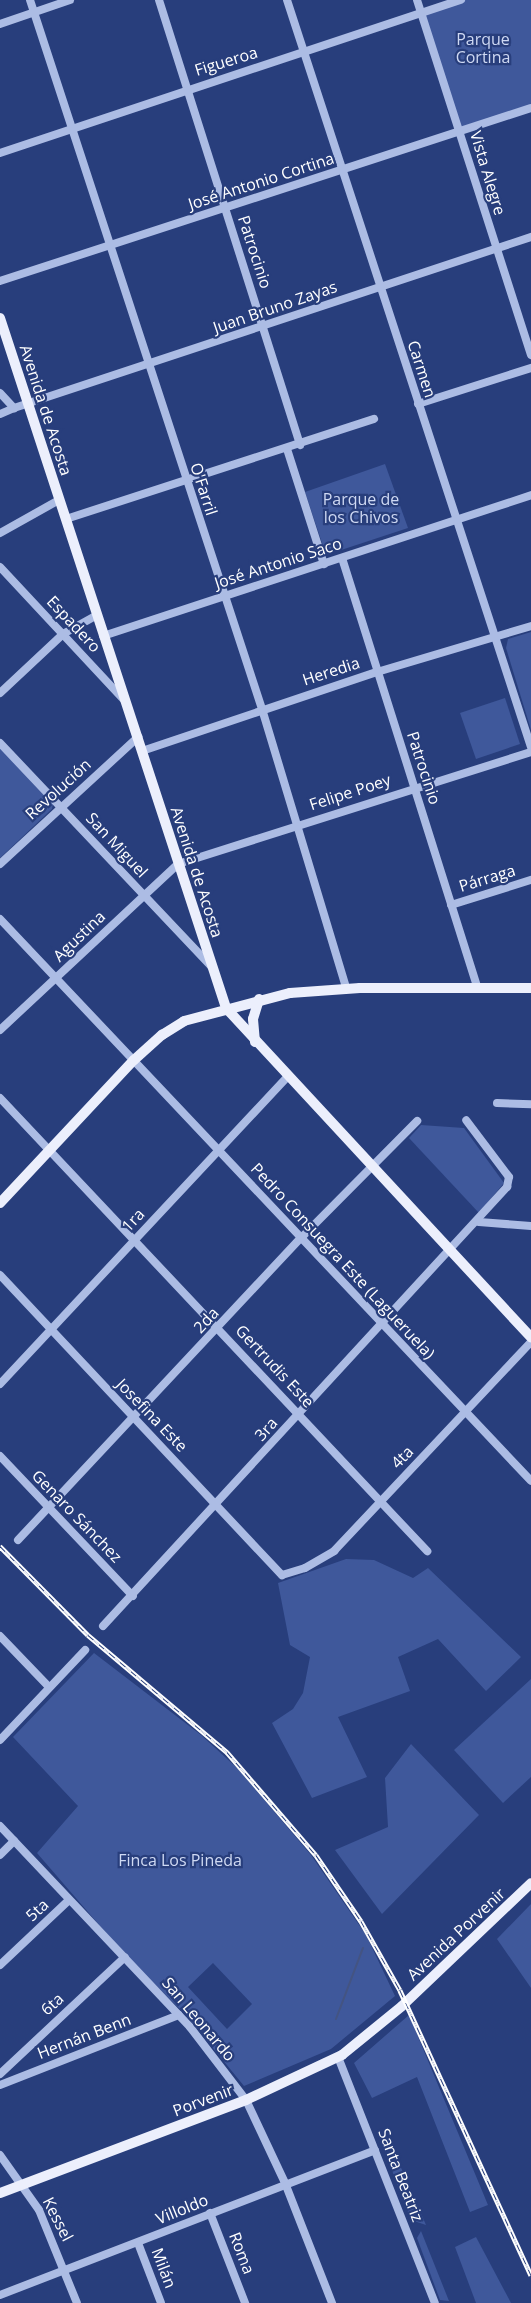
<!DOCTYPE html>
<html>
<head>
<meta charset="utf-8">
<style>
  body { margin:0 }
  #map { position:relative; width:531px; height:2303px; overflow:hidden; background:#283e7c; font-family:"Open Sans",sans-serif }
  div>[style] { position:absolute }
  .green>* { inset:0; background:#3f589b }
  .stream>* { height:2px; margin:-1px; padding:0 1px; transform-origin:1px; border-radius:1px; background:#445482 }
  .minor>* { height:8px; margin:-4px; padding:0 4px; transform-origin:4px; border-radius:4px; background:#acbce4 }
  .major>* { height:10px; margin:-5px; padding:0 5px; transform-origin:5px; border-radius:5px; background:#eceffc }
  .rail>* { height:4.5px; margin-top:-2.25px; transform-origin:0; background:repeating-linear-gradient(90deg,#283e7c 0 7px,#fff 0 14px); box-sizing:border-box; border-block:2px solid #fff }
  span { translate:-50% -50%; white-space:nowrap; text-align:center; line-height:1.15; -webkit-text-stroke:4.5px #283e7c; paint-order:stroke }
  .park-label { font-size:16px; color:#cfd9f3 }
  .street-label { font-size:16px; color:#fff }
</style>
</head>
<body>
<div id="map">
  <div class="green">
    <div style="clip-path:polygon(461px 0,531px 0,531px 108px,459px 131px,421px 13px)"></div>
    <div style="clip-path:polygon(385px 464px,408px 528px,326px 555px,305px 492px)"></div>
    <div style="clip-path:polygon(531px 632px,531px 730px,506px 648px,508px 639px)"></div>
    <div style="clip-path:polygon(505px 698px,520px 744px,476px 759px,460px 713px)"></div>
    <div style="clip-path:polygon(0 747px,53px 804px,52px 809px,0 858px)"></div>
    <div style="clip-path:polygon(421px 1125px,464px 1128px,504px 1183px,479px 1213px,409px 1138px)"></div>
    <div style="clip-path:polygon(346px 1559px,374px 1560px,413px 1578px,428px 1568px,521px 1657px,486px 1691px,438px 1639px,398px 1657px,410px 1691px,338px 1717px,367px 1777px,312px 1798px,272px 1723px,293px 1709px,303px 1693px,310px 1657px,290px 1645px,278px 1583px)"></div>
    <div style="clip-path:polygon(evenodd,94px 1653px,201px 1735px,237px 1768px,311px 1855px,366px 1935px,395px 1996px,331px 2049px,244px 2086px,186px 2015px,126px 1956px,37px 1853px,78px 1806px,13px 1737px,94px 1653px,213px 1963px,252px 2004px,227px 2029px,188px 1987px,213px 1963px)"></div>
    <div style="clip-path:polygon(531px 1679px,531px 1777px,503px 1803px,454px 1750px)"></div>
    <div style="clip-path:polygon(411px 1744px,479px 1815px,382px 1914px,335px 1850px,388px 1827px,385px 1778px)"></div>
    <div style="clip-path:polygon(531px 1904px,531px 1988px,497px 1939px)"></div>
    <div style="clip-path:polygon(409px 2015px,488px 2205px,470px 2212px,417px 2077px,372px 2098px,354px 2063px)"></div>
    <div style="clip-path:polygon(392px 2147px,426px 2225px,411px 2220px,385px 2152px)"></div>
    <div style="clip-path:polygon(421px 2231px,449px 2301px,440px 2300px,417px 2238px)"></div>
    <div style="clip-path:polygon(476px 2237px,511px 2303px,476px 2303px,455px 2247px)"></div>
  </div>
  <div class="stream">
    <div style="left:336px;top:2019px;width:76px;rotate:-69.2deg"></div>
  </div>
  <div class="minor">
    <div style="left:30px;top:0;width:746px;rotate:71.88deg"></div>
    <div style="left:262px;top:709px;width:291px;rotate:73.2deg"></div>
    <div style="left:159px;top:0;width:467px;rotate:72.4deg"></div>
    <div style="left:287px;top:0;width:786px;rotate:71.91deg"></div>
    <div style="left:417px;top:0;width:373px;rotate:72.2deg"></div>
    <div style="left:0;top:24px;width:74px;rotate:-18.9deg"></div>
    <div style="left:0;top:153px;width:486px;rotate:-18.4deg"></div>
    <div style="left:0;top:281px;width:558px;rotate:-18.05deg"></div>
    <div style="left:0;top:393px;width:21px;rotate:47deg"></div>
    <div style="left:14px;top:408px;width:545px;rotate:-18.3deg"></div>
    <div style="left:418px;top:404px;width:119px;rotate:-17.7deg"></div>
    <div style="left:0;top:414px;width:15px;rotate:-23deg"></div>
    <div style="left:287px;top:449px;width:121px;rotate:72.2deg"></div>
    <div style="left:66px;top:519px;width:324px;rotate:-18deg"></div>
    <div style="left:0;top:533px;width:68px;rotate:-29.2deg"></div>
    <div style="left:342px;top:558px;width:450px;rotate:72.5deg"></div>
    <div style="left:0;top:567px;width:180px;rotate:47deg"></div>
    <div style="left:103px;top:636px;width:451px;rotate:-18.2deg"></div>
    <div style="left:0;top:693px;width:86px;rotate:-43.1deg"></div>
    <div style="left:63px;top:634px;width:38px;rotate:-29deg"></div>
    <div style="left:0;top:743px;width:308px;rotate:46.6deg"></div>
    <div style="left:142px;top:751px;width:248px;rotate:-18.6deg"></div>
    <div style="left:377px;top:672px;width:161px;rotate:-16.6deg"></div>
    <div style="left:0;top:864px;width:188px;rotate:-42.6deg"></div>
    <div style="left:451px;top:905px;width:84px;rotate:-17.4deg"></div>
    <div style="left:0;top:919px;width:773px;rotate:46.62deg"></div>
    <div style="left:0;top:1030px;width:243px;rotate:-43deg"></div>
    <div style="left:178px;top:864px;width:370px;rotate:-17.6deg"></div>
    <div style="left:0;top:1098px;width:623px;rotate:46.69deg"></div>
    <div style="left:497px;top:1103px;width:34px;rotate:2deg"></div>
    <div style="left:479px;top:1222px;width:52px;rotate:4.4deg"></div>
    <div style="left:0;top:1275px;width:412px;rotate:46.8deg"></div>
    <div style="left:282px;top:1575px;width:24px;rotate:-17deg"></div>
    <div style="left:305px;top:1568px;width:34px;rotate:-30deg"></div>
    <div style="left:334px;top:1551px;width:287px;rotate:-46.7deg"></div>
    <div style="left:0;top:1384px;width:420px;rotate:-46.9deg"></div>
    <div style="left:0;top:1456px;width:193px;rotate:46.5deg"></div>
    <div style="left:18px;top:1540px;width:414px;rotate:-46.9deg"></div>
    <div style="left:301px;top:1238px;width:165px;rotate:-45.2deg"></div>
    <div style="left:103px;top:1626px;width:597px;rotate:-47.38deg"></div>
    <div style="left:507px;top:1187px;width:10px;rotate:-79deg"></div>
    <div style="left:509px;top:1177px;width:71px;rotate:-127deg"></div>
    <div style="left:0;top:1636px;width:71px;rotate:46.1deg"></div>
    <div style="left:0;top:1740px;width:124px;rotate:-46.6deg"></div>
    <div style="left:0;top:1826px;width:277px;rotate:46.6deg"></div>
    <div style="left:190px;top:2027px;width:92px;rotate:52.5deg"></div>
    <div style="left:246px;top:2100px;width:92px;rotate:64.8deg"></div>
    <div style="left:285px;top:2183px;width:129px;rotate:68.6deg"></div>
    <div style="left:0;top:1855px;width:20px;rotate:-45deg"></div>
    <div style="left:0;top:1965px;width:93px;rotate:-43.3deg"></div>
    <div style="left:338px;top:2057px;width:264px;rotate:68.5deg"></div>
    <div style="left:0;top:2074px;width:171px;rotate:-43.1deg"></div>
    <div style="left:0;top:2085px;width:192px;rotate:-21.4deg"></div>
    <div style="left:0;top:2155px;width:67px;rotate:54.7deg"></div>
    <div style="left:39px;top:2210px;width:100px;rotate:67.8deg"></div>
    <div style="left:210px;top:2213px;width:97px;rotate:68.7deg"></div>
    <div style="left:138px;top:2243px;width:64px;rotate:69deg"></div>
    <div style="left:0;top:2295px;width:402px;rotate:-21.1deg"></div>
  </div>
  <div class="major">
    <div style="left:0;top:318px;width:726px;rotate:71.86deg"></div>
    <div style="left:226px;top:1008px;width:449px;rotate:47.2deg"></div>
    <div style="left:255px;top:1042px;width:23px;rotate:-95deg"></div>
    <div style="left:253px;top:1019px;width:21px;rotate:-73deg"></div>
    <div style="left:0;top:1203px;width:196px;rotate:-46.9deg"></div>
    <div style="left:134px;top:1060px;width:38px;rotate:-42deg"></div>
    <div style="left:162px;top:1035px;width:26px;rotate:-32deg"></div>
    <div style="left:184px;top:1021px;width:110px;rotate:-14.8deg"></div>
    <div style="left:290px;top:993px;width:70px;rotate:-4.1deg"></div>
    <div style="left:360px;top:988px;width:171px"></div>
    <div style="left:0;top:2193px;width:263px;rotate:-20.7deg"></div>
    <div style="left:246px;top:2100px;width:106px;rotate:-25.1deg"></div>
    <div style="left:342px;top:2055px;width:77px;rotate:-39.2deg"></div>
    <div style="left:402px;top:2006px;width:178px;rotate:-43.6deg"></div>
  </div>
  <div class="rail">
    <div style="left:0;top:1546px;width:125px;rotate:45.3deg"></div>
    <div style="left:88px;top:1635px;width:182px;rotate:40.1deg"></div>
    <div style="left:227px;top:1752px;width:136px;rotate:49.2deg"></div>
    <div style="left:316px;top:1855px;width:80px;rotate:55.7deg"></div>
    <div style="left:361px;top:1921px;width:79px;rotate:60.5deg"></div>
    <div style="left:400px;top:1990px;width:314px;rotate:65.3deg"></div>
  </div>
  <div class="park-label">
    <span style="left:483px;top:48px">Parque<br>Cortina</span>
    <span style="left:361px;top:508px">Parque de<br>los Chivos</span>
    <span style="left:180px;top:1860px">Finca Los Pineda</span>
  </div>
  <div class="street-label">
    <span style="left:226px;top:61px;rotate:-17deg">Figueroa</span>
    <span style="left:488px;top:173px;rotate:73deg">Vista Alegre</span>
    <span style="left:261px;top:181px;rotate:-18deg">José Antonio Cortina</span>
    <span style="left:255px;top:252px;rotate:72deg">Patrocinio</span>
    <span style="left:275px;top:307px;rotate:-19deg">Juan Bruno Zayas</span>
    <span style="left:422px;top:369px;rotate:72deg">Carmen</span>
    <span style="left:46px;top:410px;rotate:72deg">Avenida de Acosta</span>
    <span style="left:204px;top:489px;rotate:72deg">O'Farril</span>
    <span style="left:278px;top:563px;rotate:-18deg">José Antonio Saco</span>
    <span style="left:74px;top:624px;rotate:47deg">Espadero</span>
    <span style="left:331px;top:671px;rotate:-18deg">Heredia</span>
    <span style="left:424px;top:768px;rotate:72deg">Patrocinio</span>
    <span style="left:58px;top:789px;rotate:-42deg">Revolución</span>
    <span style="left:350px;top:792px;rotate:-18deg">Felipe Poey</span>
    <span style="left:117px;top:845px;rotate:47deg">San Miguel</span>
    <span style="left:197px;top:872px;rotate:72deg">Avenida de Acosta</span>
    <span style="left:487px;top:878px;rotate:-17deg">Párraga</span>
    <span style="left:79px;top:936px;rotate:-44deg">Agustina</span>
    <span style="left:133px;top:1220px;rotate:-47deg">1ra</span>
    <span style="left:343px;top:1261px;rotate:47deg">Pedro Consuegra Este (Lagueruela)</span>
    <span style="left:206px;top:1320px;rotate:-47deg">2da</span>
    <span style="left:275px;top:1366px;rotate:47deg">Gertrudis Este</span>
    <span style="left:152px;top:1415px;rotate:46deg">Josefina Este</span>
    <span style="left:266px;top:1429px;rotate:-48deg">3ra</span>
    <span style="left:402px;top:1457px;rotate:-46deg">4ta</span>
    <span style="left:77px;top:1516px;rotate:46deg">Genaro Sánchez</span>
    <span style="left:37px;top:1910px;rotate:-43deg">5ta</span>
    <span style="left:456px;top:1934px;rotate:-43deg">Avenida Porvenir</span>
    <span style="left:52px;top:2004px;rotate:-43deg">6ta</span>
    <span style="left:199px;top:2019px;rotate:50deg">San Leonardo</span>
    <span style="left:84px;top:2036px;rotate:-21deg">Hernán Benn</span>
    <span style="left:203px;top:2100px;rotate:-21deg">Porvenir</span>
    <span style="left:401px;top:2175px;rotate:69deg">Santa Beatriz</span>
    <span style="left:182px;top:2209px;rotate:-22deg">Villoldo</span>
    <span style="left:58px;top:2219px;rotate:63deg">Kessel</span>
    <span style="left:242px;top:2253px;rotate:69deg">Roma</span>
    <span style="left:164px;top:2268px;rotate:69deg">Milán</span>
  </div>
</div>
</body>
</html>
